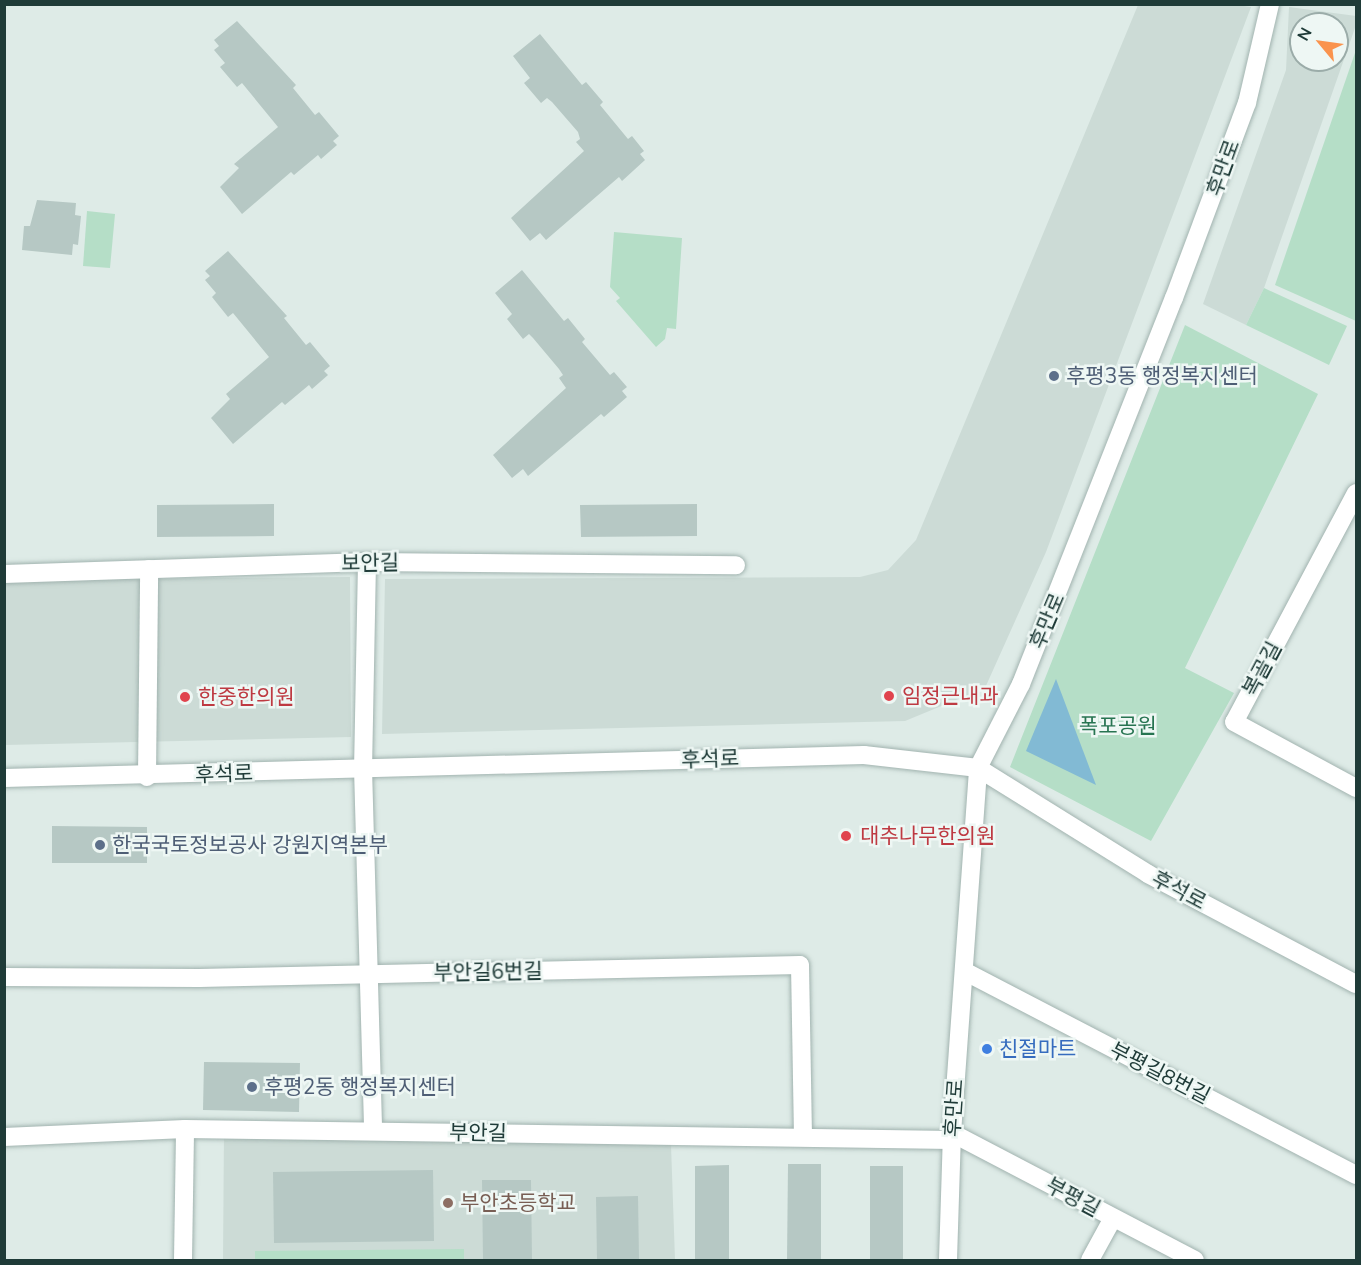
<!DOCTYPE html>
<html>
<head>
<meta charset="utf-8">
<style>
  body { margin:0 }
  #map { position:relative; width:1361px; height:1265px; overflow:hidden; background:#deebe7; font-family:"Nunito Sans","Noto Sans KR",sans-serif }
  div>[style] { position:absolute }
  .built>* { inset:0; background:#ccdbd6 }
  .green>* { inset:0; background:#b5dec7 }
  .water>* { inset:0; background:#82bad4 }
  .building>* { inset:0; background:#b6c8c4 }
  .roads { filter:drop-shadow(0 0 2px #a1b3af) drop-shadow(0 0 2px #a1b3af) }
  .minor>* { height:18px; margin:-9px; padding:0 9px; transform-origin:9px; border-radius:9px; background:#fff }
  .dots>* { width:16px; height:16px; translate:-50% -50%; box-sizing:border-box; border:3px solid #eef7f4; border-radius:50% }
  span { translate:-50% -50%; white-space:nowrap; text-align:center; line-height:1.15; -webkit-text-stroke:5px #eef7f4; paint-order:stroke }
  .street-label { font-size:21px; color:#1f3b38 }
  .service-label { font-size:21px; color:#4e5e75 }
  .left { translate:0 -50%; text-align:left }
  .health-label { font-size:21px; color:#be3a42 }
  .park-label { font-size:21px; color:#277451 }
  .shop-label { font-size:21px; color:#366cbe }
  .education-label { font-size:21px; color:#785e54 }
  .frame { position:absolute; inset:0; border:6px solid #1f3b38; pointer-events:none }
  .north { position:absolute; left:1289px; top:12px; width:60px; height:60px; box-sizing:border-box; background:#eef7f4; border:2px solid #9baca9; border-radius:50%; rotate:299deg; font-size:16px; font-weight:700; line-height:24px; text-align:center; color:#1f3b38 }
  .north::after { content:''; display:block; margin:auto; width:21px; height:27px; background:#fa934d; clip-path:polygon(50% 0,100% 100%,50% 72%,0 100%) }
</style>
</head>
<body>
<div id="map">
  <div class="built">
    <div style="clip-path:polygon(1237px 5px,1251px 7px,1046px 552px,985px 688px,905px 721px,382px 734px,385px 579px,860px 577px,888px 570px,916px 540px,1138px 5px)"></div>
    <div style="clip-path:polygon(evenodd,1289px 7px,1356px 16px,1356px 25px,1264px 288px,1246px 325px,1203px 304px,1286px 70px,1289px 7px,1301px 24px,1337px 24px,1337px 60px,1301px 60px,1301px 24px)"></div>
    <div style="clip-path:polygon(350px 577px,351px 737px,5px 745px,4px 580px)"></div>
    <div style="clip-path:polygon(224px 1130px,671px 1145px,675px 1260px,223px 1260px)"></div>
  </div>
  <div class="green">
    <div style="clip-path:polygon(1356px 50px,1356px 321px,1275px 285px)"></div>
    <div style="clip-path:polygon(87px 211px,115px 214px,110px 268px,83px 266px)"></div>
    <div style="clip-path:polygon(614px 232px,682px 238px,676px 329px,667px 328px,665px 339px,656px 347px,616px 301px,620px 298px,610px 287px)"></div>
    <div style="clip-path:polygon(1264px 288px,1347px 326px,1329px 365px,1246px 325px)"></div>
    <div style="clip-path:polygon(1185px 325px,1318px 394px,1185px 668px,1234px 693px,1151px 841px,1010px 767px)"></div>
    <div style="clip-path:polygon(464px 1249px,464px 1260px,255px 1260px,255px 1251px)"></div>
  </div>
  <div class="water">
    <div style="clip-path:polygon(1056px 679px,1096px 785px,1026px 751px)"></div>
  </div>
  <div class="building">
    <div style="clip-path:polygon(237px 21px,296px 85px,293px 88px,315px 115px,319px 112px,339px 136px,333px 141px,337px 145px,321px 159px,318px 155px,294px 175px,291px 172px,242px 214px,220px 187px,239px 168px,234px 164px,278px 127px,242px 83px,237px 87px,220px 67px,225px 63px,214px 50px,219px 46px,214px 40px)"></div>
    <div style="clip-path:polygon(540px 34px,582px 85px,586px 82px,603px 102px,600px 105px,628px 139px,632px 136px,644px 151px,640px 154px,645px 160px,622px 181px,619px 177px,546px 240px,540px 233px,530px 241px,511px 218px,584px 151px,576px 142px,580px 139px,578px 132px,552px 102px,547px 98px,541px 103px,524px 83px,530px 78px,513px 56px)"></div>
    <div style="clip-path:polygon(37px 200px,76px 203px,75px 215px,81px 216px,78px 245px,73px 244px,72px 255px,22px 250px,24px 226px,30px 226px)"></div>
    <div style="clip-path:polygon(228px 251px,287px 316px,284px 318px,306px 345px,310px 342px,330px 366px,324px 371px,328px 375px,312px 389px,309px 385px,285px 405px,282px 402px,233px 444px,211px 418px,230px 399px,226px 394px,269px 357px,233px 313px,228px 317px,212px 297px,216px 293px,205px 280px,210px 276px,205px 271px)"></div>
    <div style="clip-path:polygon(522px 270px,564px 321px,568px 318px,585px 339px,582px 342px,610px 375px,614px 372px,627px 387px,622px 391px,627px 397px,604px 417px,601px 414px,528px 476px,523px 469px,512px 478px,493px 455px,566px 388px,559px 378px,563px 375px,559px 369px,533px 338px,529px 334px,523px 339px,507px 319px,512px 314px,495px 293px)"></div>
    <div style="clip-path:polygon(274px 504px,274px 536px,157px 537px,157px 505px)"></div>
    <div style="clip-path:polygon(697px 504px,697px 536px,581px 537px,580px 505px)"></div>
    <div style="clip-path:polygon(52px 826px,147px 827px,147px 863px,52px 863px)"></div>
    <div style="clip-path:polygon(204px 1062px,300px 1063px,299px 1112px,203px 1110px)"></div>
    <div style="clip-path:polygon(788px 1164px,821px 1164px,821px 1260px,787px 1260px)"></div>
    <div style="clip-path:polygon(729px 1165px,729px 1260px,695px 1260px,695px 1166px)"></div>
    <div style="clip-path:polygon(870px 1166px,903px 1166px,903px 1260px,870px 1260px)"></div>
    <div style="clip-path:polygon(433px 1170px,434px 1241px,274px 1243px,273px 1172px)"></div>
    <div style="clip-path:polygon(482px 1180px,531px 1180px,532px 1260px,483px 1260px)"></div>
    <div style="clip-path:polygon(638px 1196px,639px 1260px,597px 1260px,596px 1197px)"></div>
  </div>
  <div class="roads">
    <div class="minor">
      <div style="left:1356px;top:493px;width:259px;rotate:118deg"></div>
      <div style="left:1234px;top:722px;width:139px;rotate:28.4deg"></div>
      <div style="left:367px;top:562px;width:206px;rotate:91.1deg"></div>
      <div style="left:363px;top:768px;width:363px;rotate:88.4deg"></div>
      <div style="left:4px;top:574px;width:363px;rotate:-1.9deg"></div>
      <div style="left:367px;top:562px;width:369px;rotate:0.5deg"></div>
      <div style="left:147px;top:777px;width:208px;rotate:-89.4deg"></div>
      <div style="left:4px;top:778px;width:860px;rotate:-1.53deg"></div>
      <div style="left:864px;top:755px;width:115px;rotate:6.5deg"></div>
      <div style="left:978px;top:768px;width:200px;rotate:31.9deg"></div>
      <div style="left:1148px;top:874px;width:235px;rotate:27.9deg"></div>
      <div style="left:964px;top:971px;width:442px;rotate:27.5deg"></div>
      <div style="left:4px;top:977px;width:195px;rotate:0.3deg"></div>
      <div style="left:199px;top:978px;width:601px;rotate:-1.24deg"></div>
      <div style="left:800px;top:965px;width:171px;rotate:89deg"></div>
      <div style="left:952px;top:1133px;width:274px;rotate:27.6deg"></div>
      <div style="left:4px;top:1137px;width:181px;rotate:-2.5deg"></div>
      <div style="left:185px;top:1129px;width:767px;rotate:0.82deg"></div>
      <div style="left:183px;top:1260px;width:131px;rotate:-89.1deg"></div>
      <div style="left:948px;top:1260px;width:127px;rotate:-88.2deg"></div>
      <div style="left:952px;top:1133px;width:366px;rotate:-85.9deg"></div>
      <div style="left:978px;top:768px;width:94px;rotate:-62.9deg"></div>
      <div style="left:1021px;top:684px;width:415px;rotate:-68.4deg"></div>
      <div style="left:1174px;top:298px;width:208px;rotate:-69.5deg"></div>
      <div style="left:1247px;top:103px;width:102px;rotate:-76.9deg"></div>
      <div style="left:1090px;top:1260px;width:48px;rotate:-61.3deg"></div>
    </div>
  </div>
  <div class="dots">
    <div style="left:1054px;top:376px;background:#5c6f8a"></div>
    <div style="left:889px;top:696px;background:#e0444e"></div>
    <div style="left:185px;top:697px;background:#e0444e"></div>
    <div style="left:846px;top:836px;background:#e0444e"></div>
    <div style="left:100px;top:845px;background:#5c6f8a"></div>
    <div style="left:987px;top:1049px;background:#3f7fe0"></div>
    <div style="left:252px;top:1087px;background:#5c6f8a"></div>
    <div style="left:448px;top:1203px;background:#8d6e63"></div>
  </div>
  <div class="street-label">
    <span style="left:1223px;top:168px;rotate:-70deg">후만로</span>
    <span style="left:370px;top:563px;rotate:-1deg">보안길</span>
    <span style="left:1047px;top:621px;rotate:-67deg">후만로</span>
    <span style="left:1262px;top:669px;rotate:-62deg">복골길</span>
    <span style="left:710px;top:759px;rotate:-2deg">후석로</span>
    <span style="left:224px;top:774px;rotate:-2deg">후석로</span>
    <span style="left:1179px;top:890px;rotate:28deg">후석로</span>
    <span style="left:488px;top:972px;rotate:-1deg">부안길6번길</span>
    <span style="left:1160px;top:1073px;rotate:27deg">부평길8번길</span>
    <span style="left:954px;top:1108px;rotate:-86deg">후만로</span>
    <span style="left:478px;top:1133px;rotate:1deg">부안길</span>
    <span style="left:1073px;top:1197px;rotate:28deg">부평길</span>
  </div>
  <div class="service-label">
    <span class="left" style="left:1066px;top:376px">후평3동 행정복지센터</span>
    <span class="left" style="left:112px;top:845px">한국국토정보공사 강원지역본부</span>
    <span class="left" style="left:264px;top:1087px">후평2동 행정복지센터</span>
  </div>
  <div class="health-label">
    <span class="left" style="left:902px;top:696px">임정근내과</span>
    <span class="left" style="left:198px;top:697px">한중한의원</span>
    <span class="left" style="left:860px;top:836px">대추나무한의원</span>
  </div>
  <div class="park-label">
    <span style="left:1118px;top:726px">폭포공원</span>
  </div>
  <div class="shop-label">
    <span class="left" style="left:999px;top:1049px">친절마트</span>
  </div>
  <div class="education-label">
    <span class="left" style="left:460px;top:1203px">부안초등학교</span>
  </div>
  <div class="frame"></div>
  <div class="north">N</div>
</div>
</body>
</html>
